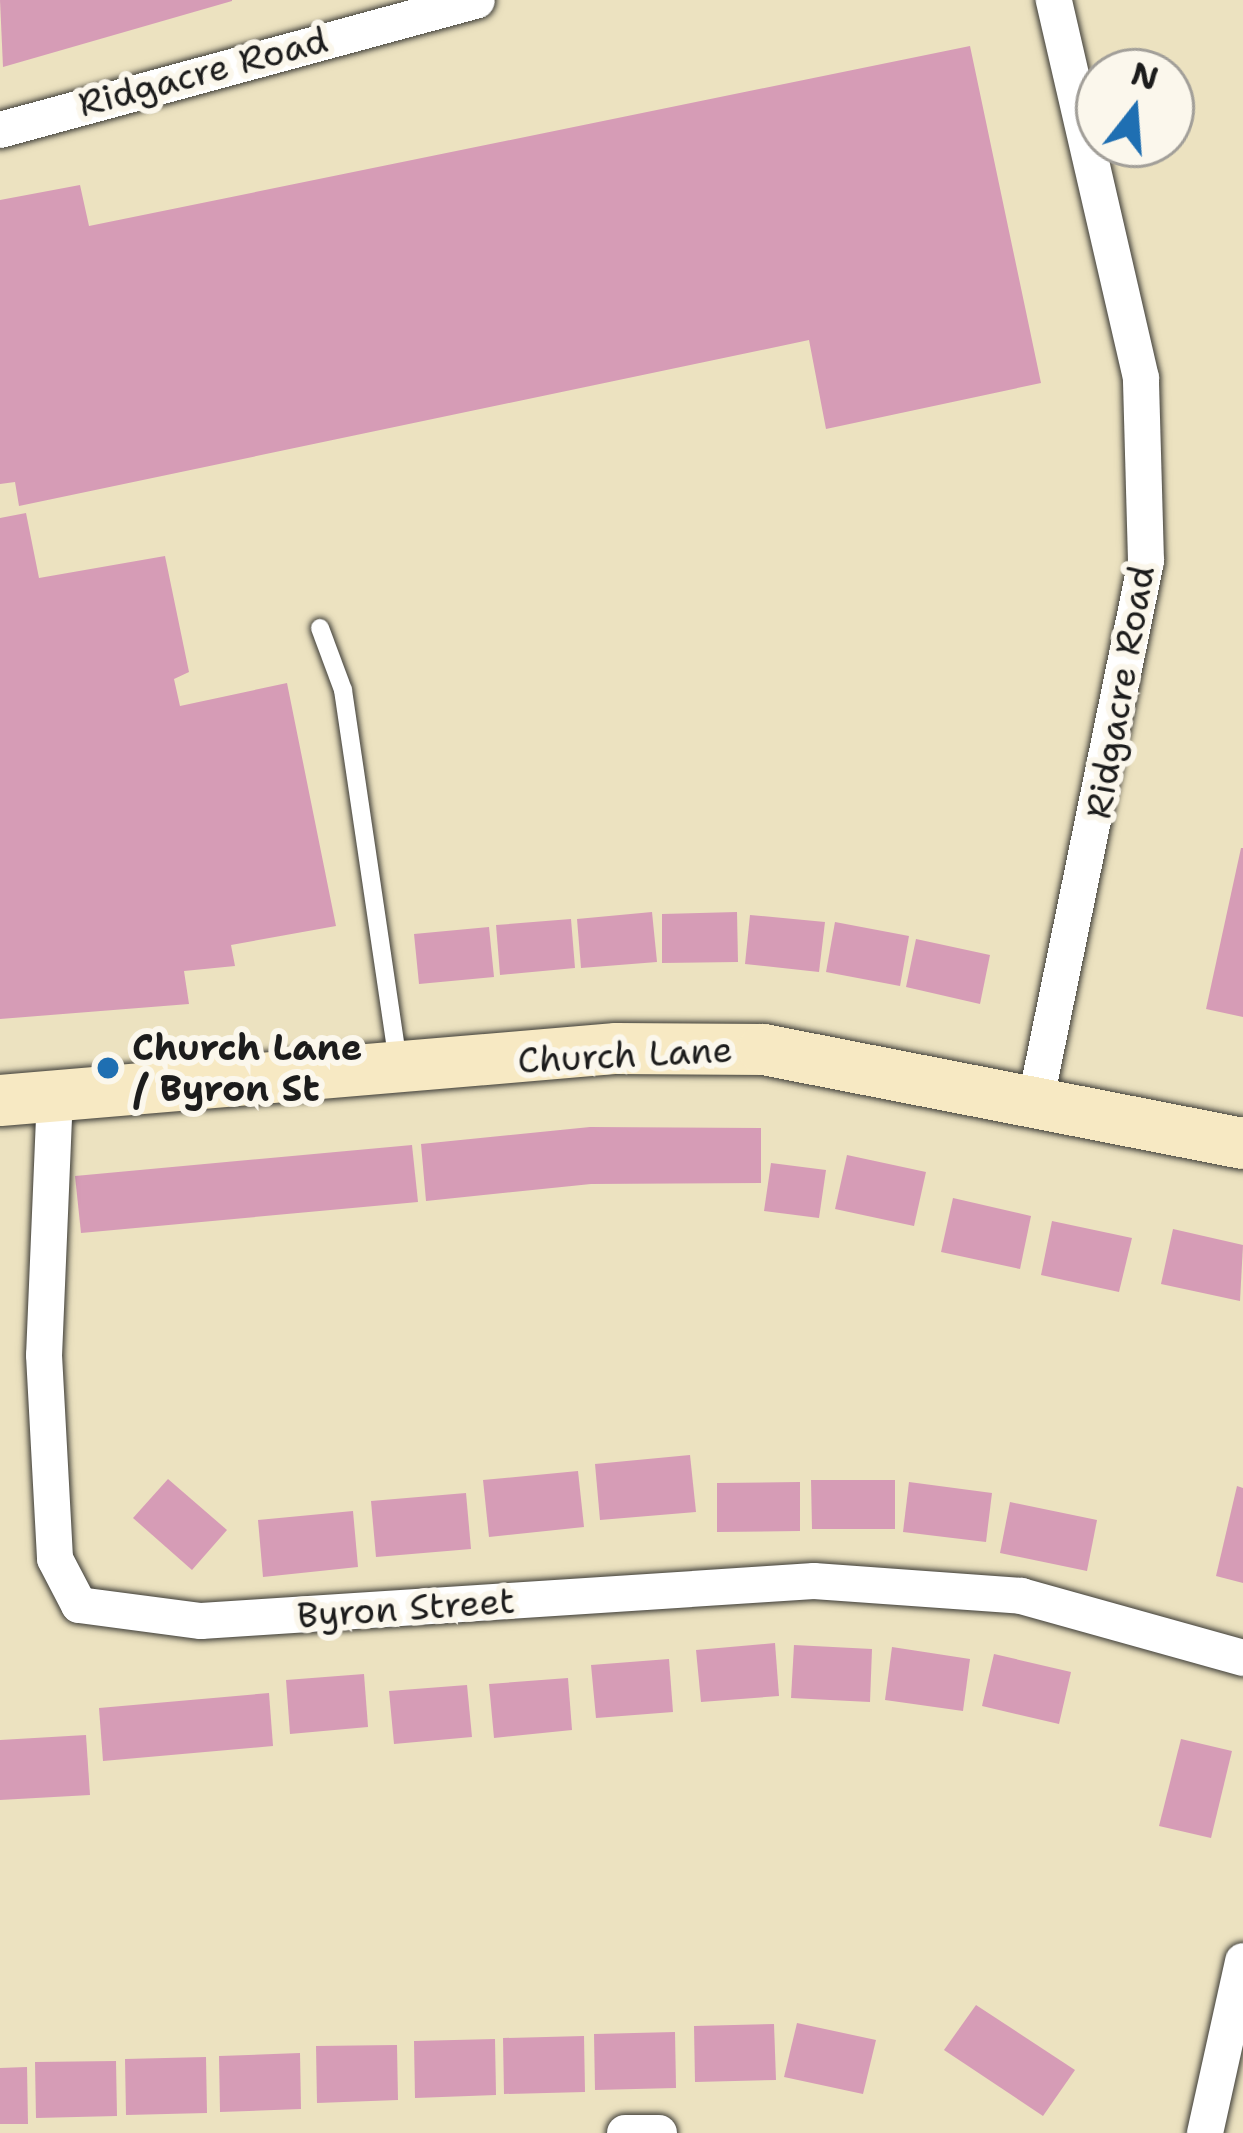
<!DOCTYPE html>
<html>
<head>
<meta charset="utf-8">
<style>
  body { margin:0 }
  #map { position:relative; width:1243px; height:2133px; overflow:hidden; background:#ece2c0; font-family:"Shantell Sans",sans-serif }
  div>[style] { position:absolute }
  .building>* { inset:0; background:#d69cb6 }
  .roads { filter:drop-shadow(0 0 3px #3b3a35) drop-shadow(0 0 3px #3b3a35) }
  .lane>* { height:18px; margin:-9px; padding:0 9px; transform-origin:9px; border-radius:9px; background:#fff }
  .street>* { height:36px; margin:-18px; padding:0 18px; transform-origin:18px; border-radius:18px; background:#fff }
  .secondary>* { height:51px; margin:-25.5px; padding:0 25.5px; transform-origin:25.5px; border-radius:25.5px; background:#f7e9c3 }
  .dots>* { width:33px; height:33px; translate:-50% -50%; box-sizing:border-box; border:6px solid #fbf7ec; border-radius:50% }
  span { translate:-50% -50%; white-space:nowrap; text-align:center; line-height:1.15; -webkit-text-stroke:12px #fbf7ec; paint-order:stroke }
  .street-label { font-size:36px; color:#1c1c1c }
  .poi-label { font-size:36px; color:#1c1c1c; font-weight:700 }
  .left { translate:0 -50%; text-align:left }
  .north { position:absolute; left:1075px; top:48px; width:120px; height:120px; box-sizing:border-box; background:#fbf7ec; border:3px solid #a29f99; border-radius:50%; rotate:17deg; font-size:33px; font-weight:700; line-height:48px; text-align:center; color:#1c1c1c }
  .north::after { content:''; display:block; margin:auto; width:42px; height:54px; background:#1f6fb2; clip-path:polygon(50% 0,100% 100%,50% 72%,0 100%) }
</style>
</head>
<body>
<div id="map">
  <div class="building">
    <div style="clip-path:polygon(0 0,232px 0,232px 1px,3px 67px)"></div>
    <div style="clip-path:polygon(970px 46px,1041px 383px,826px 429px,809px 340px,19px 506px,15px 482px,0 484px,0 200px,80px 185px,89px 226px)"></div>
    <div style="clip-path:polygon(26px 513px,39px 578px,165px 556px,189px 672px,174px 679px,180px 706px,287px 683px,336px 926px,231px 945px,235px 966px,184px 971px,189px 1004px,0 1019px,0 518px)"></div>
    <div style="clip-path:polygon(1241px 848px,1243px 848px,1243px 1017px,1206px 1009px)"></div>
    <div style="clip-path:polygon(652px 912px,657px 962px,581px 968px,577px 919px)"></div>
    <div style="clip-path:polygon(737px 912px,738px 962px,662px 963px,662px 914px)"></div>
    <div style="clip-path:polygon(750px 915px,825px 922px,819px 972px,745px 964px)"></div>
    <div style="clip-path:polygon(571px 919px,575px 968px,500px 975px,496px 925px)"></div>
    <div style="clip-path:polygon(835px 922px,909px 936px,900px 986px,826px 972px)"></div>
    <div style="clip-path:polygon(489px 927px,494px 977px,419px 984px,414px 934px)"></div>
    <div style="clip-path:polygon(916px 939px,990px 955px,980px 1004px,906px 987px)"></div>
    <div style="clip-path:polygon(590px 1127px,761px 1128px,761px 1183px,591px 1184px,426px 1201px,421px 1144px)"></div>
    <div style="clip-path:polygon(412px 1145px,418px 1202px,81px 1233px,75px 1176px)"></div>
    <div style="clip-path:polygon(847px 1155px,926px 1172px,914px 1226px,835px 1209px)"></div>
    <div style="clip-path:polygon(771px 1163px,826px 1170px,819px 1218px,764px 1211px)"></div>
    <div style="clip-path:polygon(953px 1198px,1031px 1216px,1020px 1269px,941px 1252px)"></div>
    <div style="clip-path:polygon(1052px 1221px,1132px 1238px,1119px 1292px,1041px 1275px)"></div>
    <div style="clip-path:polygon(1173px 1229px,1243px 1245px,1240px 1301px,1161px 1284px)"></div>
    <div style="clip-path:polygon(690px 1455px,696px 1512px,600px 1520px,595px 1464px)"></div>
    <div style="clip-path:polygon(578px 1471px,584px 1527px,489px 1537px,483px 1480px)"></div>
    <div style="clip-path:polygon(168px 1479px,227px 1530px,192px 1570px,133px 1518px)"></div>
    <div style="clip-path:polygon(811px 1480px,895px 1480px,895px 1529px,812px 1529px)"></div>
    <div style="clip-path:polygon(800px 1482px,800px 1531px,717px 1532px,717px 1483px)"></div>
    <div style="clip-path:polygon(909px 1482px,992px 1493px,986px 1542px,903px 1532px)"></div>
    <div style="clip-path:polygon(1237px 1486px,1243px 1488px,1243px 1583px,1216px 1576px)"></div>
    <div style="clip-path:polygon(466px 1493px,471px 1549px,376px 1557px,371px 1501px)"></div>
    <div style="clip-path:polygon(1010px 1502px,1097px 1520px,1087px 1571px,1000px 1553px)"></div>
    <div style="clip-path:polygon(353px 1511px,358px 1567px,263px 1577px,258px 1520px)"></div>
    <div style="clip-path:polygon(775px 1643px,779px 1696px,701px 1702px,696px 1650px)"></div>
    <div style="clip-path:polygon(794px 1645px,872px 1649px,870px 1702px,791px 1698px)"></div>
    <div style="clip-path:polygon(892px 1647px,970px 1659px,963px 1711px,885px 1700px)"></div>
    <div style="clip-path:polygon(994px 1654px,1071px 1672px,1059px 1724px,982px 1706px)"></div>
    <div style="clip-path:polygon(669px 1659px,673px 1712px,596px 1718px,591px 1665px)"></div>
    <div style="clip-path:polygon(364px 1674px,368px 1727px,290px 1734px,286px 1680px)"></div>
    <div style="clip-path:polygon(568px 1678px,572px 1730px,494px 1738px,489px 1684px)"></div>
    <div style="clip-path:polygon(467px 1685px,472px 1737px,394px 1744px,389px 1691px)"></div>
    <div style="clip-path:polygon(269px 1693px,273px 1746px,103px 1761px,99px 1708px)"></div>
    <div style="clip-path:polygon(86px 1735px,90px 1795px,0 1800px,0 1740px)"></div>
    <div style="clip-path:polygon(1181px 1739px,1232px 1751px,1211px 1838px,1159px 1826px)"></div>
    <div style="clip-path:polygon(976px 2005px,1075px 2070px,1043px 2116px,944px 2050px)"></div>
    <div style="clip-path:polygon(797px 2023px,876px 2040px,863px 2094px,784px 2077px)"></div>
    <div style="clip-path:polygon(774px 2024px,776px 2080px,695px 2082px,694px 2026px)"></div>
    <div style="clip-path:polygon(675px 2032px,676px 2088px,595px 2090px,594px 2034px)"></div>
    <div style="clip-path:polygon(584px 2036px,585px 2092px,504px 2094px,503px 2038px)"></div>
    <div style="clip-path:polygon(495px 2039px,496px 2095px,415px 2098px,414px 2041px)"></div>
    <div style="clip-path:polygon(397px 2045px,398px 2100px,317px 2103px,316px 2046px)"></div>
    <div style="clip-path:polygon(300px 2053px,301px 2109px,220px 2112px,219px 2056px)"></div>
    <div style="clip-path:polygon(206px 2057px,207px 2113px,126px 2115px,125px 2059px)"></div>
    <div style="clip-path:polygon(116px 2061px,117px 2116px,36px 2118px,35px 2062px)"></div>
    <div style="clip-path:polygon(27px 2067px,28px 2124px,0 2124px,0 2068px)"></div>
  </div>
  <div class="roads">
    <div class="lane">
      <div style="left:320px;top:628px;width:66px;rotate:69.6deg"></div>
      <div style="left:343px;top:690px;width:375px;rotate:81.6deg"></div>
    </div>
    <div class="street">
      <div style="left:0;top:130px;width:494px;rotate:-15.2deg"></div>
      <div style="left:55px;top:1094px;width:261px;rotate:92.4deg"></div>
      <div style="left:44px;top:1355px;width:204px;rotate:86.9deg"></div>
      <div style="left:55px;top:1559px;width:52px;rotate:62.4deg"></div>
      <div style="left:79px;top:1605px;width:123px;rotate:7.5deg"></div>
      <div style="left:201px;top:1621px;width:614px;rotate:-3.73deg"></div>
      <div style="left:814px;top:1581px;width:208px;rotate:4.1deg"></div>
      <div style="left:1021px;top:1596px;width:230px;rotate:15.6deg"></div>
      <div style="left:1036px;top:1099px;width:549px;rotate:-78.44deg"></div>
      <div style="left:1146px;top:561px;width:183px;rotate:-91.6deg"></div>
      <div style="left:1141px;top:378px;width:388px;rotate:-103deg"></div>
      <div style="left:625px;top:2133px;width:34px"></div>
      <div style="left:1205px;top:2133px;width:176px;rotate:-77.5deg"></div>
    </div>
    <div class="secondary">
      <div style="left:0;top:1100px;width:618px;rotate:-4.83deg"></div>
      <div style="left:616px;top:1048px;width:147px;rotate:0.4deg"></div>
      <div style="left:763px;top:1049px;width:489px;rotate:11.1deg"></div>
    </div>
  </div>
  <div class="dots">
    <div style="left:108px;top:1068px;background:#1f6fb2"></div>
  </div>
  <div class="street-label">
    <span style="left:203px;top:72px;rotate:-15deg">Ridgacre Road</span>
    <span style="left:1120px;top:692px;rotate:-80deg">Ridgacre Road</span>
    <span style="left:625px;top:1055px;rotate:-3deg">Church Lane</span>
    <span style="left:406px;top:1608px;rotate:-4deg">Byron Street</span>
  </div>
  <div class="poi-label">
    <span class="left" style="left:132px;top:1068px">Church Lane<br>/ Byron St</span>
  </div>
  <div class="north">N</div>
</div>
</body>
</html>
